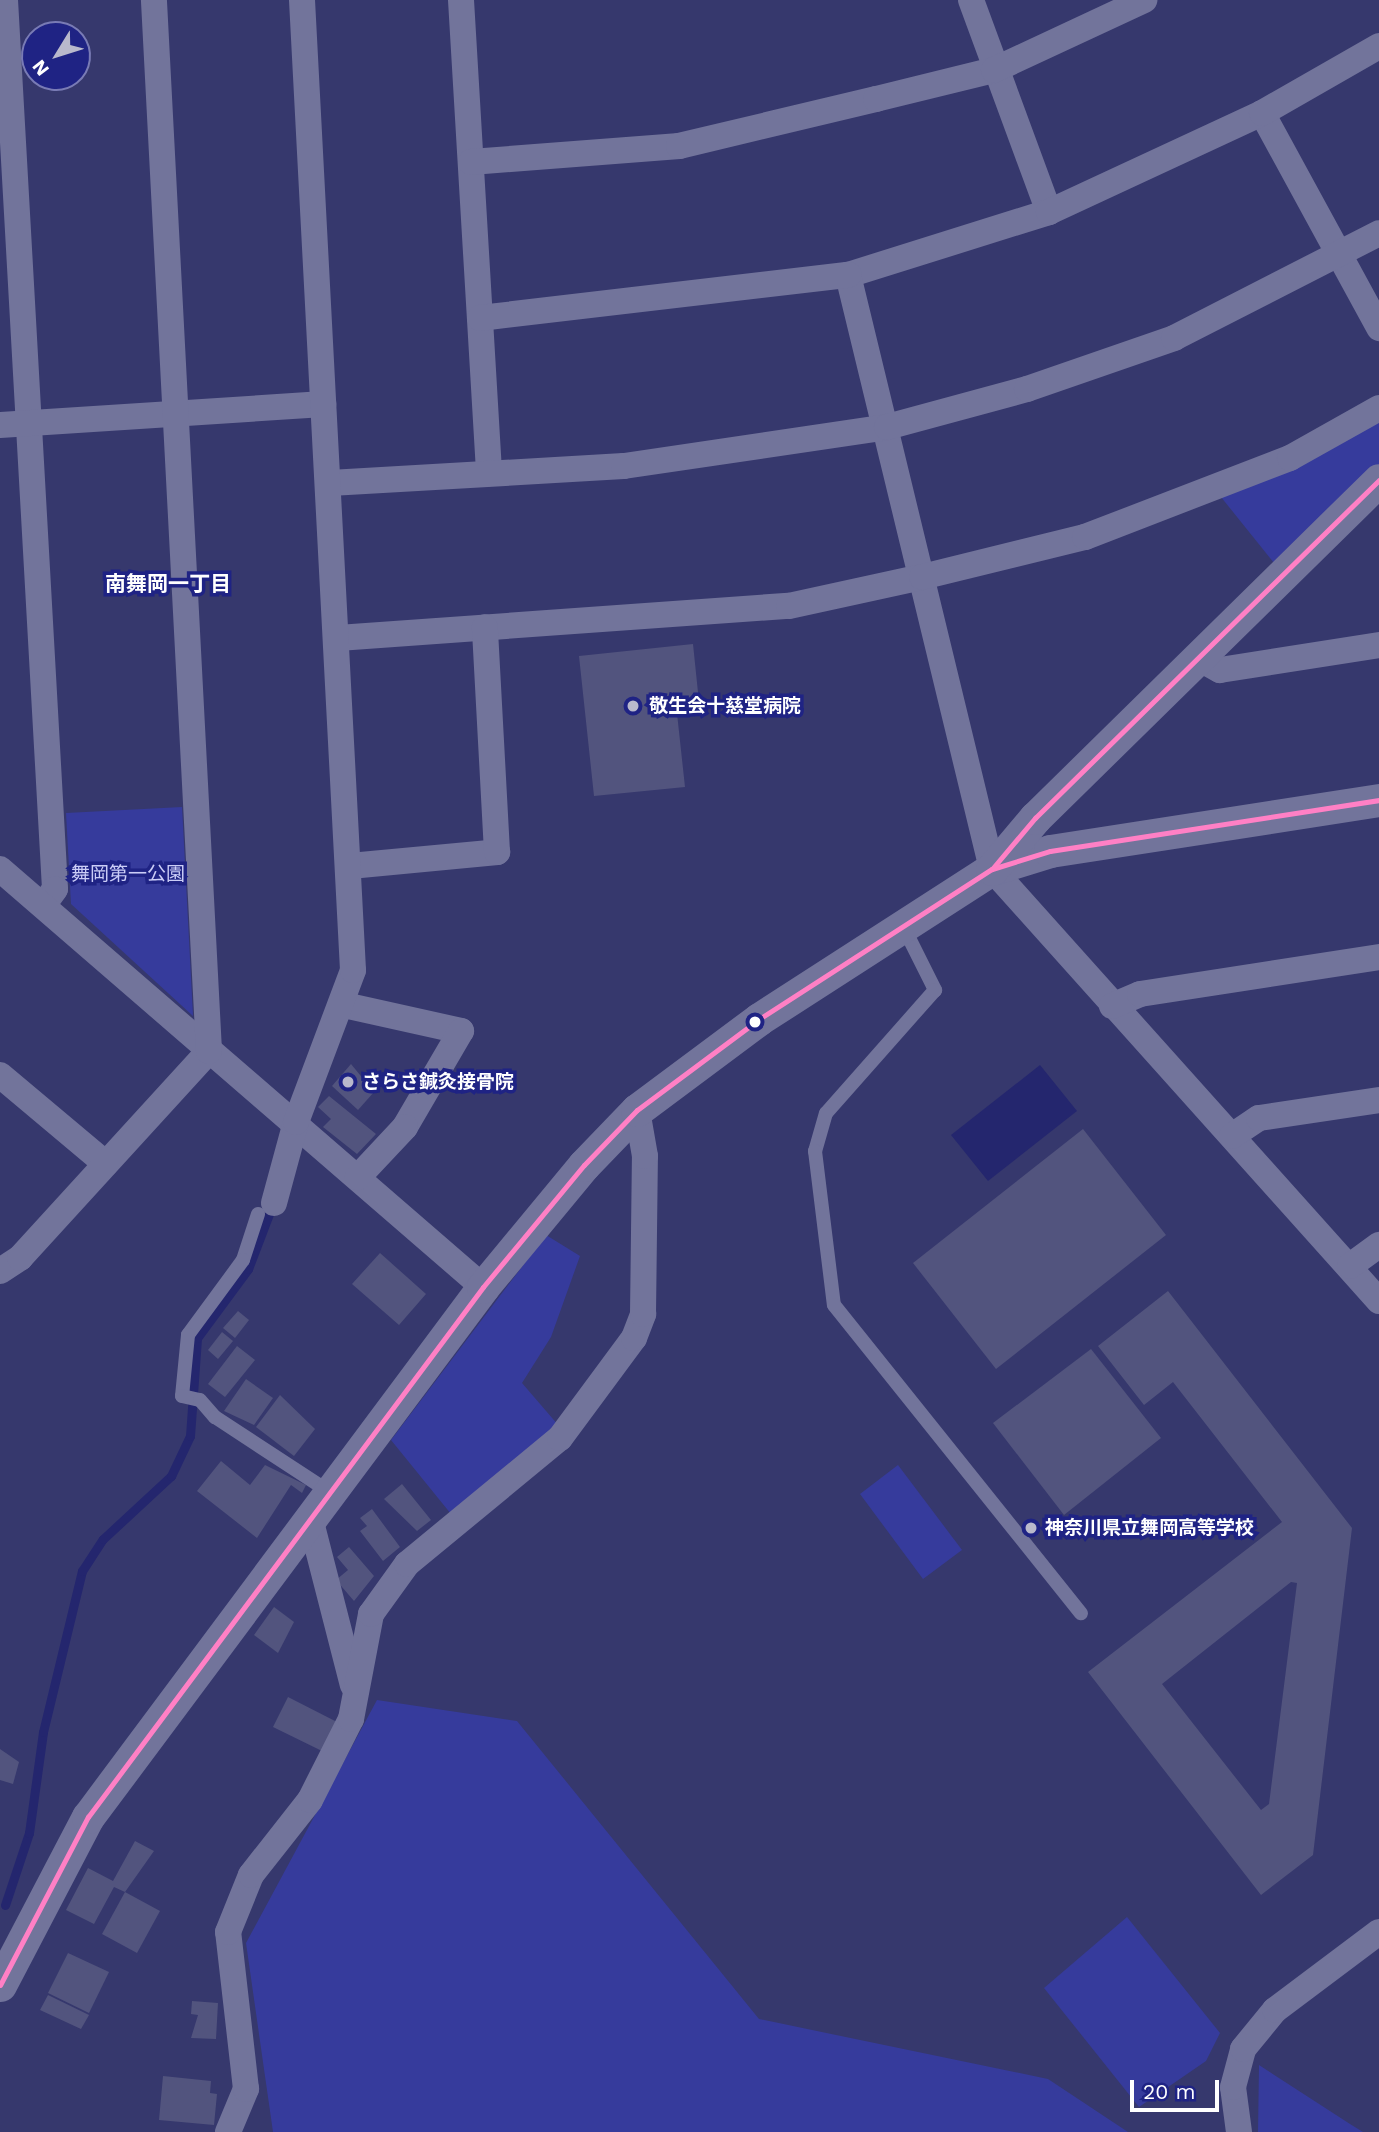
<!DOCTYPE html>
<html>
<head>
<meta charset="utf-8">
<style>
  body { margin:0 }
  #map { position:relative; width:1379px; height:2132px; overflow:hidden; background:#36386d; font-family:"Work Sans","Noto Sans JP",sans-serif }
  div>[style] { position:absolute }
  .green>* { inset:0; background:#363b9c }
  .water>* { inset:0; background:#24266e }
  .stream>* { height:9px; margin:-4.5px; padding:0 4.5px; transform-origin:4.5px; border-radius:4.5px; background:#24266e }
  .building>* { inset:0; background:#52547e }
  .service>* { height:14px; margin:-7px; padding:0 7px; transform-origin:7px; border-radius:7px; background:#72749b }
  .minor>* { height:26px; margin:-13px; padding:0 13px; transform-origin:13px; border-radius:13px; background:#72749b }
  .tertiary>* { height:33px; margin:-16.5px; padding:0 16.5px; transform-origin:16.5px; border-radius:16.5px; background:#72749b }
  .bus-1>* { height:5px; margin:-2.5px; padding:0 2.5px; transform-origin:2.5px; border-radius:2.5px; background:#ff80c5 }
  .dots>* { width:19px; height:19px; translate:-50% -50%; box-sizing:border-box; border:4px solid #1f2384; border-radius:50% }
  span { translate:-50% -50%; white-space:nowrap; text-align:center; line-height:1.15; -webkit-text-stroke:7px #1f2384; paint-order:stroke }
  .poi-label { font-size:19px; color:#fff; font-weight:700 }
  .left { translate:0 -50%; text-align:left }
  .park-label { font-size:19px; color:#cbcdf7 }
  .neighbourhood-label { font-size:21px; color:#fff; font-weight:700 }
  .north { position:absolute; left:21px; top:21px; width:70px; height:70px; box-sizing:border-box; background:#1f2384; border:2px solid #797bb5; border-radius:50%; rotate:232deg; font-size:19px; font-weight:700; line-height:28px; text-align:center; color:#fff }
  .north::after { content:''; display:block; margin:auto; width:24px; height:32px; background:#b9b9cc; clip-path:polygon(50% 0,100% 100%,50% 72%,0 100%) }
  .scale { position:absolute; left:1130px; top:2080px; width:89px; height:32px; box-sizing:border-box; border:4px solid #fff; border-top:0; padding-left:9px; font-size:21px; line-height:24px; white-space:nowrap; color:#fff; -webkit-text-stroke:5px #1f2384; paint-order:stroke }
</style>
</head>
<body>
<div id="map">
  <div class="green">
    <div style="clip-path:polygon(1379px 420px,1379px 465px,1274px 563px,1221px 497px)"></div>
    <div style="clip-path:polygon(182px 807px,193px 1016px,71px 904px,66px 813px)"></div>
    <div style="clip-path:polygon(546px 1235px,580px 1256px,551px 1337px,522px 1383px,559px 1426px,451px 1514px,391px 1440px)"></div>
    <div style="clip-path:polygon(898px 1465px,962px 1550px,923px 1579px,860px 1494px)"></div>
    <div style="clip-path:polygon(377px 1700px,517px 1721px,759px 2019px,1048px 2079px,1128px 2132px,273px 2132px,246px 1943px)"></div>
    <div style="clip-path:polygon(1127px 1917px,1220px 2033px,1206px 2061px,1139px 2107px,1044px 1988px)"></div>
    <div style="clip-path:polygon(1259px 2065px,1350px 2124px,1363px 2132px,1258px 2132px)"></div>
  </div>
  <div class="water">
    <div style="clip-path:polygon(1040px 1065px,1077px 1111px,988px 1181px,951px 1135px)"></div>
  </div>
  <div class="stream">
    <div style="left:5px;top:1905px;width:76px;rotate:-71.6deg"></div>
    <div style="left:29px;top:1833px;width:102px;rotate:-82.1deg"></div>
    <div style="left:43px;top:1732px;width:166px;rotate:-76.4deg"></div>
    <div style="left:82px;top:1571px;width:38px;rotate:-57deg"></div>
    <div style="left:103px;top:1539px;width:93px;rotate:-42.8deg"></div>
    <div style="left:171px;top:1476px;width:44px;rotate:-64.6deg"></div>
    <div style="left:190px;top:1436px;width:98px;rotate:-85.9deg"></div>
    <div style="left:197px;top:1338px;width:86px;rotate:-53.5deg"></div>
    <div style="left:248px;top:1269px;width:67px;rotate:-69.1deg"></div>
  </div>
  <div class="building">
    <div style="clip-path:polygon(693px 644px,699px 702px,676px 704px,685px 787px,594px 796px,579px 656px)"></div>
    <div style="clip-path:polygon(351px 1064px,374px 1092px,358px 1110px,332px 1086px)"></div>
    <div style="clip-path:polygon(329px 1096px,376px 1134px,357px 1154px,323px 1127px,331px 1119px,318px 1107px)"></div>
    <div style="clip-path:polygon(1083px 1129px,1166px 1235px,996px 1369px,913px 1263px)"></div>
    <div style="clip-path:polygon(380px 1253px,426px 1294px,399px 1325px,352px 1284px)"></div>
    <div style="clip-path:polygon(evenodd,1168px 1291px,1352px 1528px,1313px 1855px,1261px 1895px,1088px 1672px,1282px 1522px,1173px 1382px,1144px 1405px,1098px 1346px,1168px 1291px,1291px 1582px,1297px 1583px,1269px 1804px,1261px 1810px,1162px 1684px,1291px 1582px)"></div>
    <div style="clip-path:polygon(238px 1311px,249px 1320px,235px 1338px,223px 1328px)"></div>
    <div style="clip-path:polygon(222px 1332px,233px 1341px,218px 1359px,208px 1350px)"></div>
    <div style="clip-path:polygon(237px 1346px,255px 1360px,225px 1397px,208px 1384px)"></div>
    <div style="clip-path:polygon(1091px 1349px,1161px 1438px,1064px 1515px,993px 1423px)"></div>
    <div style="clip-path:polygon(246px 1379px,273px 1398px,254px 1425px,224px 1411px)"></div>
    <div style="clip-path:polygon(280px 1395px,315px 1429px,294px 1456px,256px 1427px)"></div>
    <div style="clip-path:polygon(221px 1461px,250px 1485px,265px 1465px,306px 1485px,302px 1493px,291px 1485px,257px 1538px,197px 1491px)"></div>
    <div style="clip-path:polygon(402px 1484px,431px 1520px,417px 1531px,384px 1499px)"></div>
    <div style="clip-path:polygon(372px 1509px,400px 1547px,383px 1561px,360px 1531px,367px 1526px,360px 1518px)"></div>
    <div style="clip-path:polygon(349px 1547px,374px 1576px,354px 1601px,336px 1580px,348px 1570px,337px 1557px)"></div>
    <div style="clip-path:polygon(274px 1607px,294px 1622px,278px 1653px,254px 1635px)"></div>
    <div style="clip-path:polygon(288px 1697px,337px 1722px,322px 1751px,273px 1727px)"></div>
    <div style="clip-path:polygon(0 1749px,19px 1762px,13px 1784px,0 1780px)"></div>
    <div style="clip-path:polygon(135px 1841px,154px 1851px,125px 1892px,114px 1887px,94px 1924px,66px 1910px,88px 1868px,113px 1881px)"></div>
    <div style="clip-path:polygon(125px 1892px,160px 1911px,137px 1953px,102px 1934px)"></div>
    <div style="clip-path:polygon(68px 1953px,109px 1972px,89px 2013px,48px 1993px)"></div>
    <div style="clip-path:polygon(48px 1995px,89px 2015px,81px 2029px,40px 2010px)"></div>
    <div style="clip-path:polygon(192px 2001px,218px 2003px,216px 2039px,191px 2038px,198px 2015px,191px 2014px)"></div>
    <div style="clip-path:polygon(163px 2076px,211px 2081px,210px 2093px,217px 2094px,214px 2125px,159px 2120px)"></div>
  </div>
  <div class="service">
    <div style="left:903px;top:926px;width:72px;rotate:63.4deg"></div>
    <div style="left:935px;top:990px;width:164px;rotate:131.5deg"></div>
    <div style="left:826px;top:1113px;width:40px;rotate:106deg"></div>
    <div style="left:815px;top:1151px;width:155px;rotate:83deg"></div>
    <div style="left:834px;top:1305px;width:395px;rotate:51.3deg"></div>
    <div style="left:258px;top:1214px;width:48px;rotate:108.1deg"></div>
    <div style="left:243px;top:1260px;width:93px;rotate:126.3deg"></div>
    <div style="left:188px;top:1335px;width:61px;rotate:95.6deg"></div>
    <div style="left:182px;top:1396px;width:18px;rotate:13deg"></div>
    <div style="left:200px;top:1400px;width:23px;rotate:49deg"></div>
    <div style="left:215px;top:1417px;width:139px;rotate:33.2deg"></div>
  </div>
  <div class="minor">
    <div style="left:5px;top:0;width:890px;rotate:86.78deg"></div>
    <div style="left:55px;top:889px;width:19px;rotate:126deg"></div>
    <div style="left:461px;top:0;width:474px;rotate:86.6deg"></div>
    <div style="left:971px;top:0;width:226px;rotate:69.8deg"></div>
    <div style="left:1049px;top:212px;width:211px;rotate:162.6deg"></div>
    <div style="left:848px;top:275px;width:611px;rotate:76.37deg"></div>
    <div style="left:992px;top:869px;width:580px;rotate:48.14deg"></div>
    <div style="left:1262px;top:113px;width:245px;rotate:61.4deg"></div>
    <div style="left:471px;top:162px;width:209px;rotate:-4.4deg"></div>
    <div style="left:679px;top:146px;width:203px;rotate:-13.4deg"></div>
    <div style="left:876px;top:99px;width:122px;rotate:-13.8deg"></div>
    <div style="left:994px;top:70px;width:166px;rotate:-25deg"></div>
    <div style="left:1049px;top:212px;width:235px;rotate:-24.9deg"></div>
    <div style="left:1262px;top:113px;width:135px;rotate:-29.8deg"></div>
    <div style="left:480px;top:318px;width:371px;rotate:-6.7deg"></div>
    <div style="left:0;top:425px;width:324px;rotate:-3.7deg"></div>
    <div style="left:330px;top:483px;width:294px;rotate:-3.3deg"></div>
    <div style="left:624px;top:466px;width:266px;rotate:-8.4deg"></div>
    <div style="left:887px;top:427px;width:145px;rotate:-15.2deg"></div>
    <div style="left:1027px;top:389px;width:156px;rotate:-19.1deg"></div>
    <div style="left:1174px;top:338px;width:230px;rotate:-27.1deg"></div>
    <div style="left:338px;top:638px;width:452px;rotate:-4.1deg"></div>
    <div style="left:789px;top:606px;width:136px;rotate:-12.3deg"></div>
    <div style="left:922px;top:577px;width:168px;rotate:-13.8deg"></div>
    <div style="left:1085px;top:537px;width:220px;rotate:-21.1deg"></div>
    <div style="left:1290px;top:458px;width:102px;rotate:-29.3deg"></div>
    <div style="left:1198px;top:658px;width:25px;rotate:29deg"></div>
    <div style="left:1220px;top:670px;width:161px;rotate:-8.9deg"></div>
    <div style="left:350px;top:866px;width:148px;rotate:-5.4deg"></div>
    <div style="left:497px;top:852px;width:225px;rotate:-93.1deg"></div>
    <div style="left:0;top:869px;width:639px;rotate:40.87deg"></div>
    <div style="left:344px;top:1005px;width:120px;rotate:12.5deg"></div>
    <div style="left:461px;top:1031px;width:111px;rotate:120.3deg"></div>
    <div style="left:405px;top:1127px;width:69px;rotate:133.2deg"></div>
    <div style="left:1112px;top:1006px;width:30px;rotate:-23deg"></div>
    <div style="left:1140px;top:994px;width:242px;rotate:-8.8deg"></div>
    <div style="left:0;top:1075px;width:138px;rotate:40deg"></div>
    <div style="left:1232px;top:1136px;width:32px;rotate:-34deg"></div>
    <div style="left:1259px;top:1118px;width:121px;rotate:-8.5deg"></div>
    <div style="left:274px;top:1203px;width:84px;rotate:-74.8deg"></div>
    <div style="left:296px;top:1122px;width:162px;rotate:-69.4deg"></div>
    <div style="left:353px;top:970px;width:971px;rotate:-93.01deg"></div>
    <div style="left:1350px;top:1266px;width:36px;rotate:-36deg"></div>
    <div style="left:0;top:1271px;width:24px;rotate:-33deg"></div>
    <div style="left:20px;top:1258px;width:280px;rotate:-47.6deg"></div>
    <div style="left:209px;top:1051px;width:1052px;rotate:-93deg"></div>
    <div style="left:311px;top:1522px;width:168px;rotate:75.6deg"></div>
    <div style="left:228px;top:2132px;width:47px;rotate:-67.3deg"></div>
    <div style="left:246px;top:2089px;width:158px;rotate:-96.5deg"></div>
    <div style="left:228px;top:1932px;width:61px;rotate:-68deg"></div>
    <div style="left:251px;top:1875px;width:95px;rotate:-51.8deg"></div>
    <div style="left:310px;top:1800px;width:91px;rotate:-63.2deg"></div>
    <div style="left:351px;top:1719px;width:107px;rotate:-79.2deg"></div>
    <div style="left:371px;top:1614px;width:62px;rotate:-54.2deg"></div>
    <div style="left:407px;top:1564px;width:198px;rotate:-39.5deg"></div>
    <div style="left:560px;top:1438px;width:124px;rotate:-53.5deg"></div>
    <div style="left:634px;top:1338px;width:26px;rotate:-69deg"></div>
    <div style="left:643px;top:1314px;width:158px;rotate:-89.3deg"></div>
    <div style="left:645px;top:1156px;width:47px;rotate:-99.9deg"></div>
    <div style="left:1239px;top:2132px;width:45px;rotate:-97.6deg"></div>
    <div style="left:1233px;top:2087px;width:39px;rotate:-75deg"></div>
    <div style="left:1243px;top:2049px;width:50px;rotate:-50.6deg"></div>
    <div style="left:1275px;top:2010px;width:130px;rotate:-36.9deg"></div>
  </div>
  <div class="tertiary">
    <div style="left:992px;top:869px;width:61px;rotate:-17.2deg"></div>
    <div style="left:1050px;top:851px;width:333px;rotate:-8.8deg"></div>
    <div style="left:0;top:1985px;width:190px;rotate:-62.4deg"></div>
    <div style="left:88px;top:1817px;width:661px;rotate:-53.3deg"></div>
    <div style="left:483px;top:1287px;width:158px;rotate:-50.4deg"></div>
    <div style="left:584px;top:1165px;width:76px;rotate:-46.1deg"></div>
    <div style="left:637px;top:1110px;width:152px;rotate:-36.7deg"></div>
    <div style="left:759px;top:1019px;width:277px;rotate:-32.8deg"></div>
    <div style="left:992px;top:869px;width:67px;rotate:-49.9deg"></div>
    <div style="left:1035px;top:818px;width:482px;rotate:-44.5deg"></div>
  </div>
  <div class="bus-1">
    <div style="left:992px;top:869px;width:61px;rotate:-17.2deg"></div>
    <div style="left:1050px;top:851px;width:333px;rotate:-8.8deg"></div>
    <div style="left:0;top:1985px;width:190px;rotate:-62.4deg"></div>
    <div style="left:88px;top:1817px;width:661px;rotate:-53.3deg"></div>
    <div style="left:483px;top:1287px;width:158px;rotate:-50.4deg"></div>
    <div style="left:584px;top:1165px;width:76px;rotate:-46.1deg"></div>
    <div style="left:637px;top:1110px;width:152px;rotate:-36.7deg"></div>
    <div style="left:759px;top:1019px;width:277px;rotate:-32.8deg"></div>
    <div style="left:992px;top:869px;width:67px;rotate:-49.9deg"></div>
    <div style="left:1035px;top:818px;width:482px;rotate:-44.5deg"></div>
  </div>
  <div class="dots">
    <div style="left:633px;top:706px;background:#b9b9cc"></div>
    <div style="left:755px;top:1022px;background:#fff"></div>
    <div style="left:348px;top:1082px;background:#b9b9cc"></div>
    <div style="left:1031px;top:1528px;background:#b9b9cc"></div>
  </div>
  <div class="poi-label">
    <span class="left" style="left:649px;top:706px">敬生会十慈堂病院</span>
    <span class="left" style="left:362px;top:1082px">さらさ鍼灸接骨院</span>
    <span class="left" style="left:1045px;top:1528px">神奈川県立舞岡高等学校</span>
  </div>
  <div class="park-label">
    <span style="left:128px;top:874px">舞岡第一公園</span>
  </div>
  <div class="neighbourhood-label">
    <span style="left:168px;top:584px">南舞岡一丁目</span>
  </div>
  <div class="north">N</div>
  <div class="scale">20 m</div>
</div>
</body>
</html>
